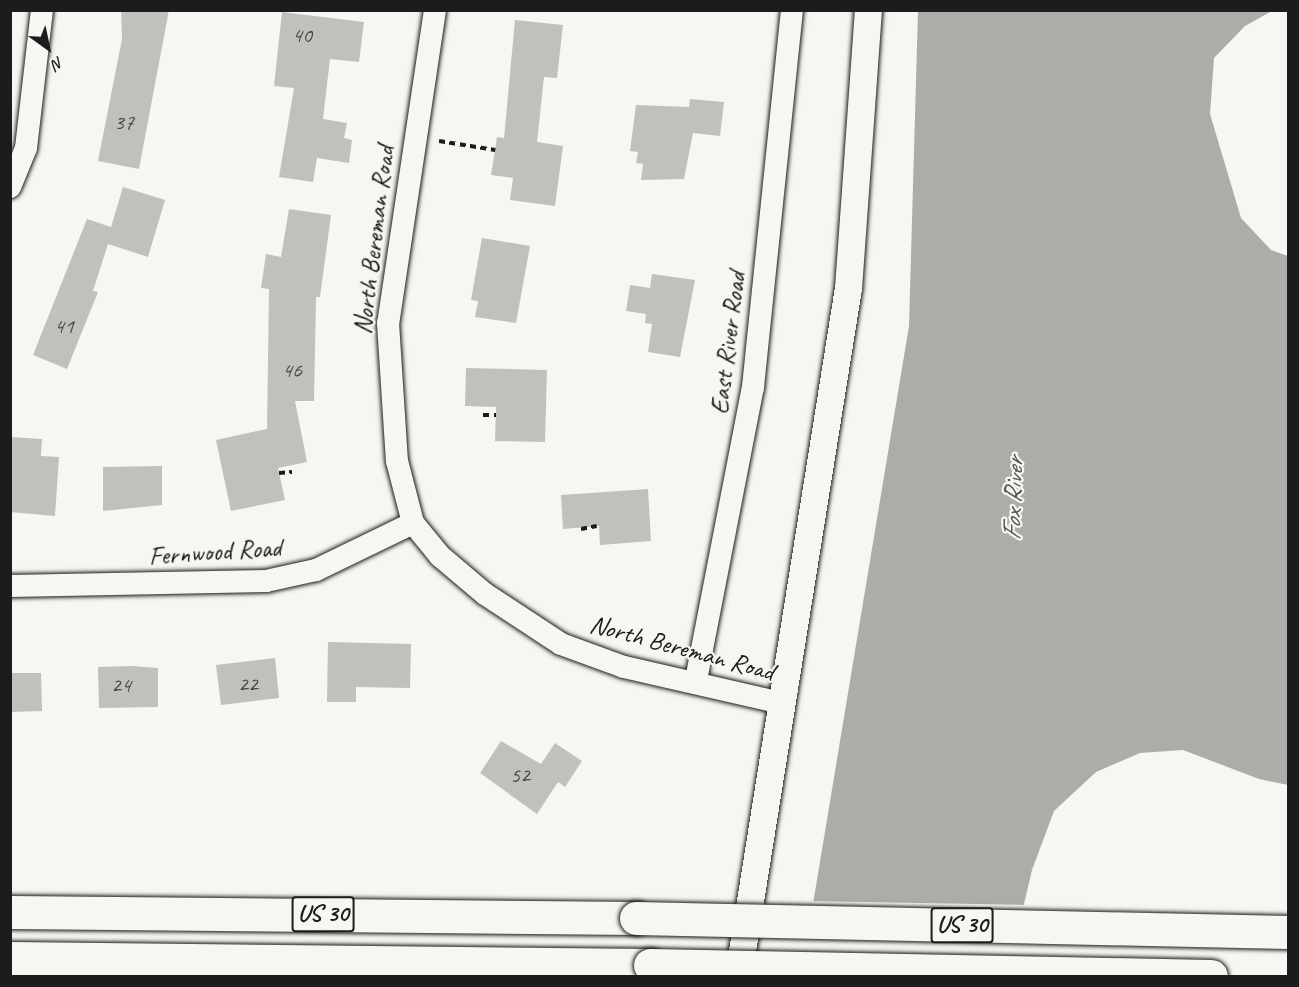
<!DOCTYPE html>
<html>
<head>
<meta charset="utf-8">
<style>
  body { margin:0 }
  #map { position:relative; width:1299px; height:987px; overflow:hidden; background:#f6f6f2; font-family:Caveat,sans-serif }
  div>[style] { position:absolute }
  .water>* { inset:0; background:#acaca9 }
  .pier>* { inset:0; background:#f6f6f2 }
  .building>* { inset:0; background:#c0c0bd }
  .path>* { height:4px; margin-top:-2px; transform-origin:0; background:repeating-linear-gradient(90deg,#1c1c1c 0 6px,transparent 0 10.5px) }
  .roads { filter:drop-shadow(0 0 2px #1c1c1c) drop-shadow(0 0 2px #1c1c1c) }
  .minor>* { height:22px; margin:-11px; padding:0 11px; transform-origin:11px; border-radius:11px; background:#f6f6f2 }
  .tertiary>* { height:27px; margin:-13.5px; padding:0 13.5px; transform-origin:13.5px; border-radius:13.5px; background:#f6f6f2 }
  .primary>* { height:33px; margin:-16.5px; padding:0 16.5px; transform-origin:16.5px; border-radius:16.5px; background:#f6f6f2 }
  .bridges { filter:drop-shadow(0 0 2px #1c1c1c) drop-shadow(0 0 2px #1c1c1c) }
  .primary-bridge>* { height:33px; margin:-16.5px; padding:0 16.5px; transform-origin:16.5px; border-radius:16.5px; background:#f6f6f2 }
  span { translate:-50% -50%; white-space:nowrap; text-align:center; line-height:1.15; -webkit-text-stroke:4.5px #f6f6f2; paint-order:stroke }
  .number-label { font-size:22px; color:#454544 }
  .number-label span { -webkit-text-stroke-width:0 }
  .shield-label span { padding:2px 4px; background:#f6f6f2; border:2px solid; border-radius:4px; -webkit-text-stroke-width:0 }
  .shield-label { font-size:24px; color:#1c1c1c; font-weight:700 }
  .street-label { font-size:26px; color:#1c1c1c }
  .water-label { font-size:27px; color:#565654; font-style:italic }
  .frame { position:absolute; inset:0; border:12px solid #1c1c1c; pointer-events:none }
  .north { position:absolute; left:18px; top:18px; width:60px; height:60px; -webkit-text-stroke:4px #f6f6f2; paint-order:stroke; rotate:147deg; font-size:16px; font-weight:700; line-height:24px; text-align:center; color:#1c1c1c }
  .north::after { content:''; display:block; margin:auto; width:21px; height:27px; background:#1c1c1c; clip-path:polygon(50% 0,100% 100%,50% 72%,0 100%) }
</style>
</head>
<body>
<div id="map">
  <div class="water">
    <div style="clip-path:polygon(918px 11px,1272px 11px,1245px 26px,1214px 58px,1210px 114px,1241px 218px,1271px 250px,1288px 256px,1288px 785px,1259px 779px,1183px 750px,1140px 753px,1096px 772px,1054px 811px,1032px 870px,1007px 976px,801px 976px,909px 326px)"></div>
  </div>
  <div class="pier">
    <div style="clip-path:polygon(808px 901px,1027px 905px,1010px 976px,798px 976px)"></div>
  </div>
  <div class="building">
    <div style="clip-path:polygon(121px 10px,169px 10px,139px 169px,98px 161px,122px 39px)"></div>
    <div style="clip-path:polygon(282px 12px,364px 22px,359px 62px,330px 59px,323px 119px,347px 123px,344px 138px,352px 140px,349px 163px,317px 158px,313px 182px,279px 177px,294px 88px,274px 86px)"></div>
    <div style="clip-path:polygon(515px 20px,563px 25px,557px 78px,544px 77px,537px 142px,563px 146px,555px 206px,510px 200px,513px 178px,491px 175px,497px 137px,504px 138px)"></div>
    <div style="clip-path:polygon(690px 99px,724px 102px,720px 136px,693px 133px,684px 179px,641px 180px,643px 164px,636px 163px,638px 152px,630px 151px,636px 105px,689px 107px)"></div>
    <div style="clip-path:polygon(123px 187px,165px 200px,148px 257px,108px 244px,93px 291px,98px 292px,67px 369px,33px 355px,87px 219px,111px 227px)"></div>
    <div style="clip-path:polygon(289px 209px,331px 215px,320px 297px,316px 297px,314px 401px,295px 401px,307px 462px,278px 468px,285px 500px,231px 511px,216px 440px,267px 429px,269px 289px,261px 288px,266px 254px,281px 257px)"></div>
    <div style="clip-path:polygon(482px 238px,530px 246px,516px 323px,475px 317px,478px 301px,471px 300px)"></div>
    <div style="clip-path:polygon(652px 274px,695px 280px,680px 357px,648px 352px,652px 324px,645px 323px,646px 314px,626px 311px,630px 285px,650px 288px)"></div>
    <div style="clip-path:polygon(466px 368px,547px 370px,545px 442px,495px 441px,496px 407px,465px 406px)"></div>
    <div style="clip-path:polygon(10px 437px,42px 439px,41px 456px,59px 457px,55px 516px,10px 512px)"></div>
    <div style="clip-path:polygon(162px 466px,162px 505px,103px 511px,103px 467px)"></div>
    <div style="clip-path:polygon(648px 489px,651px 541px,600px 545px,599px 526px,563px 529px,561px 495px)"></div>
    <div style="clip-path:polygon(328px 642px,411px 644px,410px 688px,356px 687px,356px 702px,327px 702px)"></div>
    <div style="clip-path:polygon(275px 658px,279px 698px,221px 705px,216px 665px)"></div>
    <div style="clip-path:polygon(132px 666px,158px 668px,158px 707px,99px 708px,98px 667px)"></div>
    <div style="clip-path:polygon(10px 673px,41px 673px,42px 711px,10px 712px)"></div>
    <div style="clip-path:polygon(501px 741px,541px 764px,555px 743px,582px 761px,565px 787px,558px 782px,537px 814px,480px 773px)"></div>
  </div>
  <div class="path">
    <div style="left:439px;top:141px;width:57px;rotate:9.1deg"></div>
    <div style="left:483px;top:415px;width:13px"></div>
    <div style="left:279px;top:473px;width:13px;rotate:-4deg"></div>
    <div style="left:581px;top:529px;width:16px;rotate:-11deg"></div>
  </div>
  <div class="roads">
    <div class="minor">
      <div style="left:435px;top:10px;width:317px;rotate:98.5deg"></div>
      <div style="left:388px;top:323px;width:138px;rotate:86.3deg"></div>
      <div style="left:397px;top:461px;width:64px;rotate:75.5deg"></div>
      <div style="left:413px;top:523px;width:43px;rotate:50.7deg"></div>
      <div style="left:440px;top:556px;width:59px;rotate:40.2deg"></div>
      <div style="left:485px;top:594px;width:91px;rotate:33.3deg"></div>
      <div style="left:561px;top:644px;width:67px;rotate:20.1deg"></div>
      <div style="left:624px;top:667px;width:161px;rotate:12.9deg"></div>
      <div style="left:10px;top:187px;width:42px;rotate:-67.7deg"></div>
      <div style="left:26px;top:148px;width:139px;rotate:-83.4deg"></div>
      <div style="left:10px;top:586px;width:256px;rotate:-1.1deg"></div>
      <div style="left:266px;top:581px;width:51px;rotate:-12.4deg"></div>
      <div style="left:316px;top:570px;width:108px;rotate:-25.9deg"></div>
      <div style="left:696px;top:680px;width:298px;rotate:-79deg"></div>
      <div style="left:753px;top:387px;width:379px;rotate:-84.1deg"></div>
    </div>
    <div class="tertiary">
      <div style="left:738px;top:976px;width:697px;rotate:-80.92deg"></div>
      <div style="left:848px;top:288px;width:279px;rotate:-85.9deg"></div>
    </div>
    <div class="primary">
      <div style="left:10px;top:912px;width:626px;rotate:0.55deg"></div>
      <div style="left:10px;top:958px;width:640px;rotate:0.63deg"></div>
    </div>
  </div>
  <div class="bridges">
    <div class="primary-bridge">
      <div style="left:636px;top:918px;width:652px;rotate:1.23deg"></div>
      <div style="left:650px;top:965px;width:561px;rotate:1.12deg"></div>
    </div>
  </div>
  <div class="number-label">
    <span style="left:302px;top:36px">40</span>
    <span style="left:124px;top:123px">37</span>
    <span style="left:64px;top:327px">41</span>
    <span style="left:292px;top:371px">46</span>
    <span style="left:248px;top:685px">22</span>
    <span style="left:121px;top:686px">24</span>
    <span style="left:520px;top:776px">52</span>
  </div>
  <div class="shield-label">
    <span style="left:323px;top:914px">US 30</span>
    <span style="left:962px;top:925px">US 30</span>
  </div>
  <div class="street-label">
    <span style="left:374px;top:240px;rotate:-83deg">North Bereman Road</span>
    <span style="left:728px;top:343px;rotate:-83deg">East River Road</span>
    <span style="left:215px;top:552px;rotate:-4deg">Fernwood Road</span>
    <span style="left:682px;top:648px;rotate:15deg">North Bereman Road</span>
  </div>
  <div class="water-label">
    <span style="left:1013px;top:499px;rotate:-88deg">Fox River</span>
  </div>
  <div class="frame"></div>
  <div class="north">N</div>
</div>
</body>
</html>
